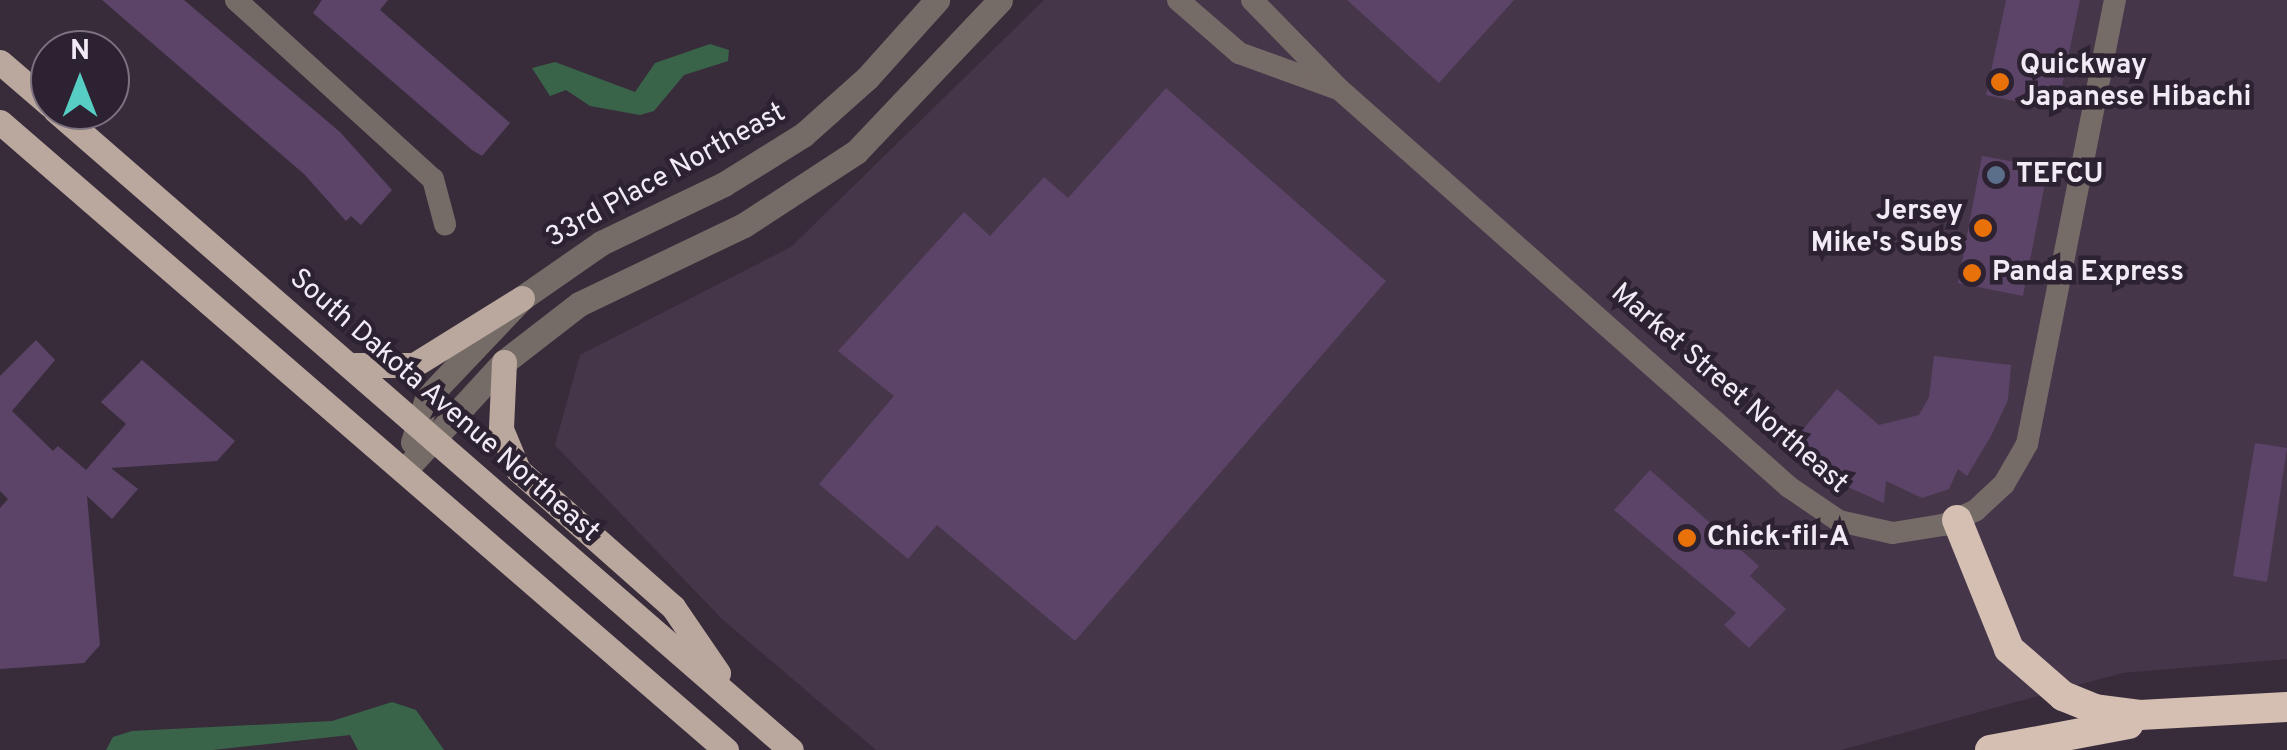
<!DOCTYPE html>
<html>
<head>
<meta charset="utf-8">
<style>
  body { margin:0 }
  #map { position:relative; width:2287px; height:750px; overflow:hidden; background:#382c3b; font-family:Overpass,sans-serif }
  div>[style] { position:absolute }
  .built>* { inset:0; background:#45364a }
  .forest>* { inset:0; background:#3a6449 }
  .building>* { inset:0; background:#5c4468 }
  .minor>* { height:22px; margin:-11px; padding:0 11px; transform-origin:11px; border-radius:11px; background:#766c67 }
  .tertiary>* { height:25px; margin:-12.5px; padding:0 12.5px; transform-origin:12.5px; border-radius:12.5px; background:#766c67 }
  .primary>* { height:25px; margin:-12.5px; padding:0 12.5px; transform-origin:12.5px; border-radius:12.5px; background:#baa79d }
  .motorway>* { height:30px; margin:-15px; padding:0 15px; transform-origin:15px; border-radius:15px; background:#d5beb2 }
  .dots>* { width:28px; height:28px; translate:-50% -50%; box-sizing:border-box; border:5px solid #2d2231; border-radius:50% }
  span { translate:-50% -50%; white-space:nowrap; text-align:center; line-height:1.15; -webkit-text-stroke:9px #2d2231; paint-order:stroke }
  .poi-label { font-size:28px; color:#f2ebf5; font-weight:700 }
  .left { translate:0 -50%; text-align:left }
  .right { translate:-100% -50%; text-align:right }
  .street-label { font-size:28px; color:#f2ebf5 }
  .north { position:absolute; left:30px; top:30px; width:100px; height:100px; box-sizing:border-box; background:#2d2231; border:2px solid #7c727f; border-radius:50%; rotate:0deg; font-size:28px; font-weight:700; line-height:40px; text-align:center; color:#f2ebf5 }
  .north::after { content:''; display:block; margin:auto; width:35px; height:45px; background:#56cec4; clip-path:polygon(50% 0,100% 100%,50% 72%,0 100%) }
</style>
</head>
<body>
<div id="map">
  <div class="built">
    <div style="clip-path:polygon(1044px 0,2287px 0,2287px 659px,2122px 673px,1841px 750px,876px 750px,722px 619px,555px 445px,580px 355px,791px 247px)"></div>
  </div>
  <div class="forest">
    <div style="clip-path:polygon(710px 44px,729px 50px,728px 61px,684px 75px,654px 111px,640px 115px,590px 106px,566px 90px,550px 96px,532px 68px,555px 62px,635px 92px,655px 63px)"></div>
    <div style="clip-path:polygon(392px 702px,416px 710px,444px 750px,358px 750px,350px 735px,212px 750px,106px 750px,113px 737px,132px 731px,332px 721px)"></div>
  </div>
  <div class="building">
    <div style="clip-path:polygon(102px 0,184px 0,340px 132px,392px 190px,361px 225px,351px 216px,346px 221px,304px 174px)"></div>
    <div style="clip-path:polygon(322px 0,388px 0,380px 10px,510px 123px,482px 156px,472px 150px,313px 13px)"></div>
    <div style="clip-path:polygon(1347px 0,1514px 0,1439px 83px)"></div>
    <div style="clip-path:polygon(2006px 0,2080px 0,2057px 110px,1986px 95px)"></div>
    <div style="clip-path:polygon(1166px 88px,1386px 281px,1075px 641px,937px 525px,908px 559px,819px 484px,894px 396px,838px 351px,964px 212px,990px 236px,1044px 177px,1068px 198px)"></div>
    <div style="clip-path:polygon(1982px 156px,2048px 168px,2023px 296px,1958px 283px)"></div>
    <div style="clip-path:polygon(36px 340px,55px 360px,12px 411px,53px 451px,58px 446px,86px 470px,126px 424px,101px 402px,142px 360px,235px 441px,217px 461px,111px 468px,138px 489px,112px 519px,87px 496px,100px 645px,84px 663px,0 669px,0 508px,8px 499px,0 491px,0 376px)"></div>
    <div style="clip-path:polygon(1934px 356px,2011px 365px,2008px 400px,1991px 436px,1967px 476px,1958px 469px,1949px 489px,1922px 498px,1886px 481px,1884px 503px,1832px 480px,1790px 445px,1837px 389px,1879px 425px,1919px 415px,1929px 397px)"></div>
    <div style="clip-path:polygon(2255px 443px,2287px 448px,2267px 582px,2233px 576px)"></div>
    <div style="clip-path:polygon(1650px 470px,1759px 566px,1750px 576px,1786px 609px,1749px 648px,1724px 625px,1736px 613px,1614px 510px)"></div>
  </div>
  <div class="minor">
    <div style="left:236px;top:0;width:266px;rotate:42.3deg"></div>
    <div style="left:433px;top:179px;width:47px;rotate:75.1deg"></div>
    <div style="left:1178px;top:0;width:81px;rotate:41deg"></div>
    <div style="left:1239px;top:53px;width:105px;rotate:20deg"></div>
    <div style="left:1252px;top:0;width:124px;rotate:45.7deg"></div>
    <div style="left:1339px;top:89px;width:601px;rotate:41.49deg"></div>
    <div style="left:1789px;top:487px;width:60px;rotate:34.2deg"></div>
    <div style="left:1839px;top:521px;width:55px;rotate:12.5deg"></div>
    <div style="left:1893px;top:533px;width:51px;rotate:-9.1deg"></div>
    <div style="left:1943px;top:525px;width:36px;rotate:-24deg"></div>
    <div style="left:1976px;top:510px;width:38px;rotate:-43deg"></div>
    <div style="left:2004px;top:484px;width:46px;rotate:-60.1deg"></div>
    <div style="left:2027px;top:444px;width:453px;rotate:-78.8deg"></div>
  </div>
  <div class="tertiary">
    <div style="left:413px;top:442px;width:46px;rotate:-72.3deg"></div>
    <div style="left:427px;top:398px;width:138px;rotate:-46.5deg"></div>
    <div style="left:522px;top:298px;width:96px;rotate:-34.8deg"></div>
    <div style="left:601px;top:243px;width:136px;rotate:-25.6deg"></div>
    <div style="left:724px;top:184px;width:93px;rotate:-31.8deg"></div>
    <div style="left:803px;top:135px;width:86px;rotate:-41.7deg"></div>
    <div style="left:867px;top:78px;width:105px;rotate:-48.1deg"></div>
    <div style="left:404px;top:471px;width:148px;rotate:-47.5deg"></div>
    <div style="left:504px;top:362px;width:95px;rotate:-37.7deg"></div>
    <div style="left:579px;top:304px;width:183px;rotate:-25.6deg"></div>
    <div style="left:744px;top:225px;width:134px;rotate:-33.1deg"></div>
    <div style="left:856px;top:152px;width:209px;rotate:-46.5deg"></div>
  </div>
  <div class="primary">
    <div style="left:0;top:62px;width:66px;rotate:40.7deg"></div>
    <div style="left:55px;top:110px;width:975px;rotate:41.01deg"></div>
    <div style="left:0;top:122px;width:960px;rotate:40.86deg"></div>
    <div style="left:504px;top:362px;width:67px;rotate:92.6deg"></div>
    <div style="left:501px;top:429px;width:44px;rotate:67.5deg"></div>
    <div style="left:518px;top:470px;width:207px;rotate:41.5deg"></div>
    <div style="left:673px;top:607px;width:80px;rotate:55.7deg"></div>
    <div style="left:349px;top:365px;width:65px"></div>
    <div style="left:414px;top:365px;width:127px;rotate:-31.8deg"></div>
  </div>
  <div class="motorway">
    <div style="left:1957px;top:520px;width:139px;rotate:68deg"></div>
    <div style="left:2009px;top:649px;width:72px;rotate:41deg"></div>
    <div style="left:2063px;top:696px;width:35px;rotate:22deg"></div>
    <div style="left:2095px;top:709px;width:45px;rotate:7.6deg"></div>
    <div style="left:2140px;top:715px;width:147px;rotate:-3.1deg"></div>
    <div style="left:1990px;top:750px;width:141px;rotate:-10.6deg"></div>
  </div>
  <div class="dots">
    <div style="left:2000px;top:82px;background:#e8710a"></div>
    <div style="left:1996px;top:175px;background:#5c6f8a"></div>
    <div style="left:1983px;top:228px;background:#e8710a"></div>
    <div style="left:1972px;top:273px;background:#e8710a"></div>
    <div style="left:1687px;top:538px;background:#e8710a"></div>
  </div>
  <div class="poi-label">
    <span class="left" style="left:2020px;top:82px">Quickway<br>Japanese Hibachi</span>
    <span class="left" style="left:2016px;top:175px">TEFCU</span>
    <span class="right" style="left:1963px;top:228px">Jersey<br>Mike's Subs</span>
    <span class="left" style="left:1992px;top:273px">Panda Express</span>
    <span class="left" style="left:1707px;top:538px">Chick-fil-A</span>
  </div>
  <div class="street-label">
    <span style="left:666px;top:176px;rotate:-29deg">33rd Place Northeast</span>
    <span style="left:1729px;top:389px;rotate:41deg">Market Street Northeast</span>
    <span style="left:444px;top:406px;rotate:41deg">South Dakota Avenue Northeast</span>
  </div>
  <div class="north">N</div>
</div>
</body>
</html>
